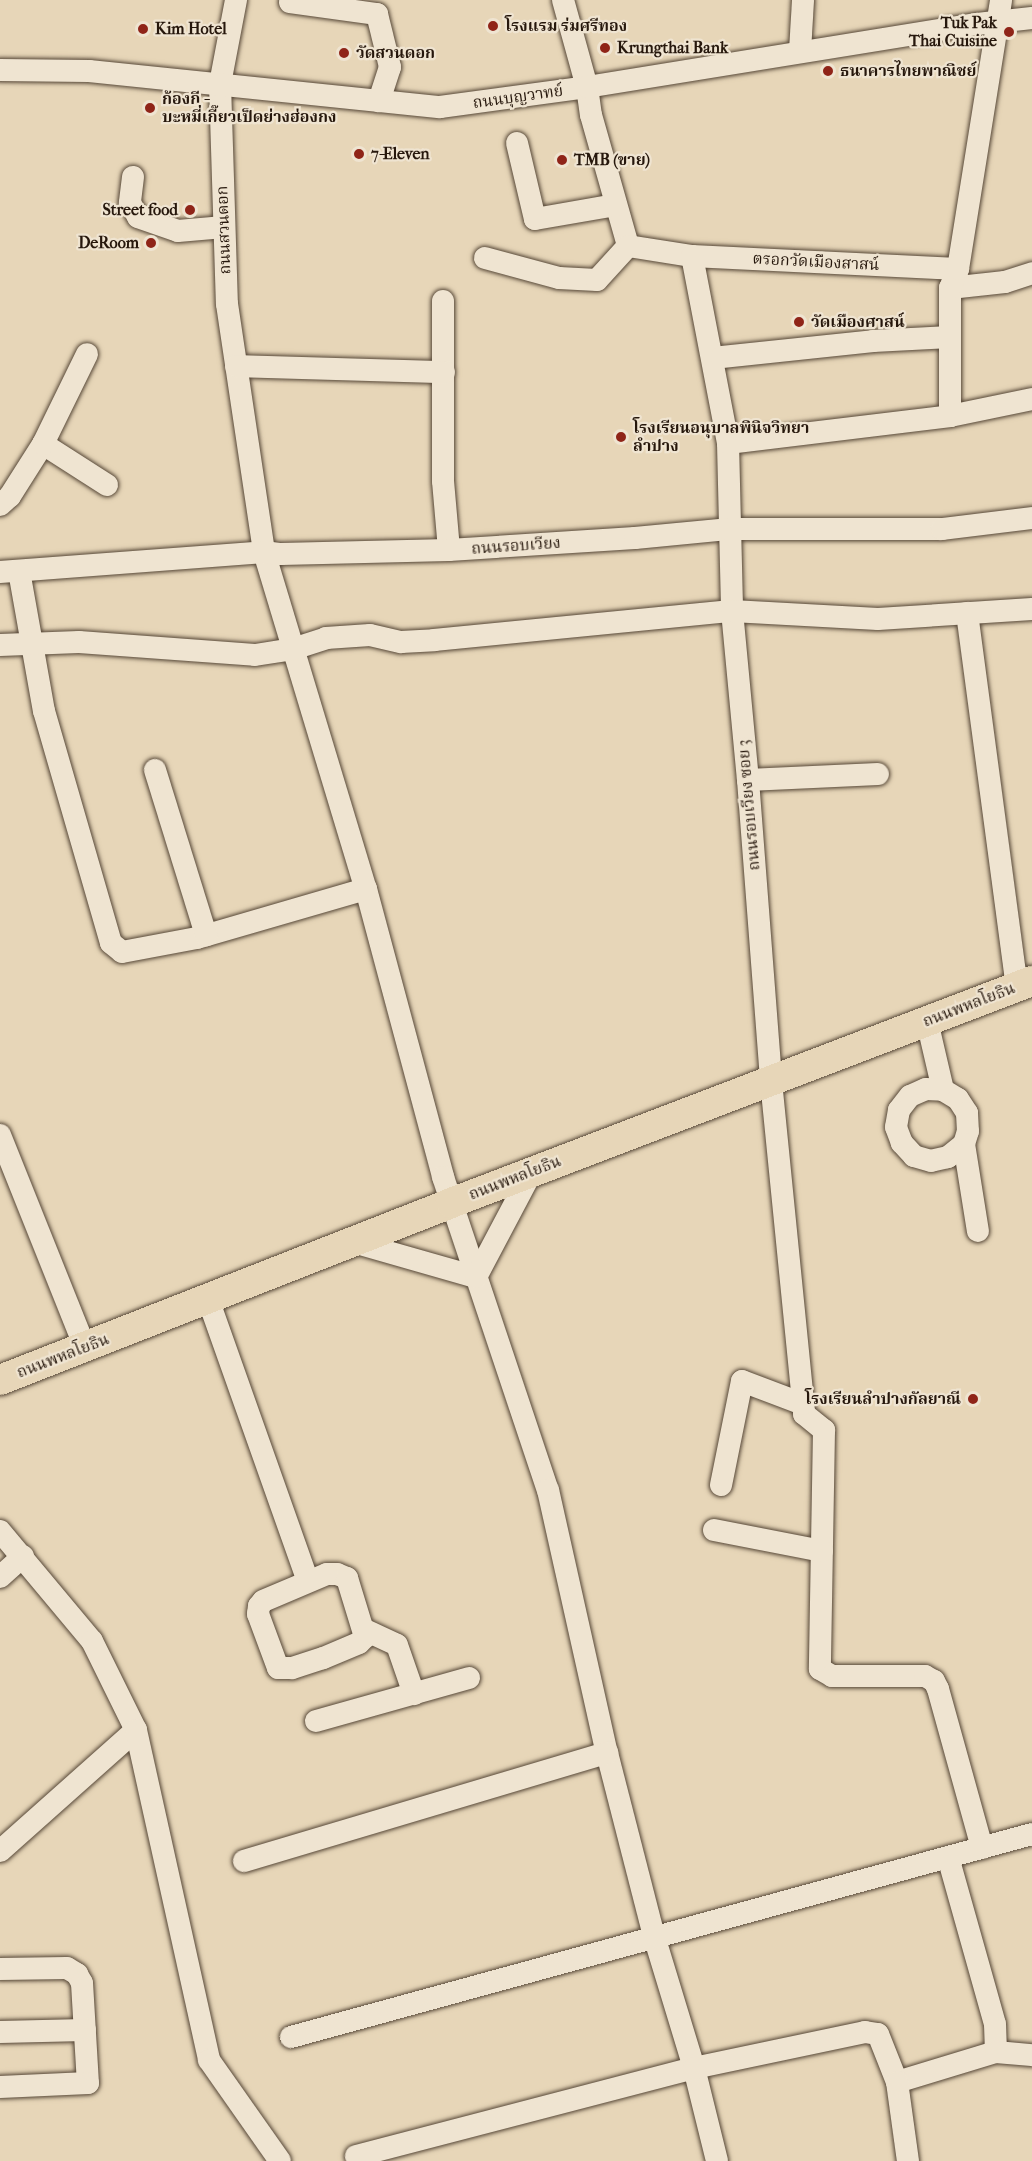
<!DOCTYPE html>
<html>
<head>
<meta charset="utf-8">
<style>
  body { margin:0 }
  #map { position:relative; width:1032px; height:2161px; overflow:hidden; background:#e7d6b8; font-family:"IM FELL French Canon","Noto Serif Thai",serif }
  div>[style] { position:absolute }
  .roads { filter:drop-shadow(0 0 2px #564737) drop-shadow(0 0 2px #564737) }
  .minor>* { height:22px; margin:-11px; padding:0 11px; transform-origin:11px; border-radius:11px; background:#efe4d1 }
  .major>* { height:30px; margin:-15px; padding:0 15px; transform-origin:15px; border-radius:15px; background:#e7d6b8 }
  .dots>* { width:16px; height:16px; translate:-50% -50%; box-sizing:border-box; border:3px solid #efe4d1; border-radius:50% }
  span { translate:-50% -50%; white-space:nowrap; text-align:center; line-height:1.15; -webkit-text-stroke:4.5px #efe4d1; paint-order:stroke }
  .poi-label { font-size:16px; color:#26170c; font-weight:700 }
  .right { translate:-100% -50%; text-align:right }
  .left { translate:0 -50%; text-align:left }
  .street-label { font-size:16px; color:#26170c }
</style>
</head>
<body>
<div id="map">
  <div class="roads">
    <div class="minor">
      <div style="left:236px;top:0;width:86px;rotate:100.8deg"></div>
      <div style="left:220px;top:84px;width:220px;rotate:88.2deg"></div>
      <div style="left:227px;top:304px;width:251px;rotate:81.5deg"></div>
      <div style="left:264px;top:552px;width:352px;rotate:73.2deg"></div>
      <div style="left:366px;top:889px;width:298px;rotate:75deg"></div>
      <div style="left:443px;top:1177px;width:330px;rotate:71.5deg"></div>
      <div style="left:548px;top:1490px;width:270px;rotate:77.4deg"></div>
      <div style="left:607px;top:1753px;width:189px;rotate:75.6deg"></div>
      <div style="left:654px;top:1936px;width:138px;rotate:73.1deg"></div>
      <div style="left:694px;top:2068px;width:96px;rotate:76.1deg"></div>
      <div style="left:563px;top:0;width:90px;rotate:74.6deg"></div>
      <div style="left:587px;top:87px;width:28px;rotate:82deg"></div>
      <div style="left:591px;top:115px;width:136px;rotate:74.2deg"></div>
      <div style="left:628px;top:246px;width:65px;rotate:8.9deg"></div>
      <div style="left:692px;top:256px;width:266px;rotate:2.8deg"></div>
      <div style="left:290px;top:2px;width:88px;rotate:7.9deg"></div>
      <div style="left:377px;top:14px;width:55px;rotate:76.2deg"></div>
      <div style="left:390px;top:67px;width:36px;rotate:108deg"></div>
      <div style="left:800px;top:51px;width:51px;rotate:-86.6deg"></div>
      <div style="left:0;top:70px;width:89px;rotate:0.6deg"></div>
      <div style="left:89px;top:71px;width:353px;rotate:5.9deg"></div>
      <div style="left:440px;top:107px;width:148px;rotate:-7.7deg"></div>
      <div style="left:587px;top:87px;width:395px;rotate:-9.2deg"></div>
      <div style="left:977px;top:24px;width:55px;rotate:-6.2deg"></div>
      <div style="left:517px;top:143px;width:78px;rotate:76.7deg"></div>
      <div style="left:535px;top:219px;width:81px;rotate:-9.9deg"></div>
      <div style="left:133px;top:177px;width:26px;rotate:97deg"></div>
      <div style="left:130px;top:203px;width:16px;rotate:60deg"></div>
      <div style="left:138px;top:217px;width:42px;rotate:19.3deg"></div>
      <div style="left:178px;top:231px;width:46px;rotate:-5deg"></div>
      <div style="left:692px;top:256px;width:190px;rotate:79.1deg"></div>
      <div style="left:728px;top:443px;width:168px;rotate:88.6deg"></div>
      <div style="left:732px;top:611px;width:170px;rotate:84.6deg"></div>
      <div style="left:748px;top:780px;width:302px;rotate:85.6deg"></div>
      <div style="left:771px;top:1081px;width:335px;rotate:84.3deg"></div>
      <div style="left:804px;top:1414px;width:26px;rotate:39deg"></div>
      <div style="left:824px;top:1430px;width:239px;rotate:91deg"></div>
      <div style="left:820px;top:1669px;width:14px;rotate:30deg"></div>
      <div style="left:832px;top:1676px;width:93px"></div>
      <div style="left:925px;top:1676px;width:10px;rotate:29deg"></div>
      <div style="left:934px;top:1681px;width:9px;rotate:63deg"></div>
      <div style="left:938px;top:1689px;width:165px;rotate:74.5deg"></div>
      <div style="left:485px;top:258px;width:77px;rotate:15.1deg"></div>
      <div style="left:559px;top:278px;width:38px;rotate:3deg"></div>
      <div style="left:597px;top:280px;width:46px;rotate:-47.6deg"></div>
      <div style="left:950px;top:288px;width:55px;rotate:-6.2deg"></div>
      <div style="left:1005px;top:282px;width:28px;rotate:-18deg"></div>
      <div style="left:443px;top:301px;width:180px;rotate:90deg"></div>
      <div style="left:443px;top:481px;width:69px;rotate:85deg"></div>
      <div style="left:722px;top:357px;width:152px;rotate:-6deg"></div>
      <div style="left:873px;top:341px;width:77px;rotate:-3deg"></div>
      <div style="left:236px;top:366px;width:208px;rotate:1.7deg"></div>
      <div style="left:950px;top:416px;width:128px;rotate:-90deg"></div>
      <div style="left:950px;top:288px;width:21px;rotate:-67deg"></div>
      <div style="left:958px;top:269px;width:272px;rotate:-80.9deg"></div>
      <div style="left:728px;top:443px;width:224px;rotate:-6.9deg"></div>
      <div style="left:950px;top:416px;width:84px;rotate:-11.7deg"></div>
      <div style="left:43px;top:444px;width:76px;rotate:32.6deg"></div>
      <div style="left:0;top:505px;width:13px;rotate:-42deg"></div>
      <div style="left:10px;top:496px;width:62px;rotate:-57.6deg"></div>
      <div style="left:43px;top:444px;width:100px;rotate:-63.9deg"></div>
      <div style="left:19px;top:571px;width:142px;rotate:79.9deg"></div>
      <div style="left:44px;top:711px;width:241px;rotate:73.9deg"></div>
      <div style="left:111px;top:943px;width:14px;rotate:39deg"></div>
      <div style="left:122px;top:952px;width:76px;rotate:-10.6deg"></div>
      <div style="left:197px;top:938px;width:176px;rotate:-16.2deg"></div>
      <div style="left:0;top:572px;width:265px;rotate:-4.3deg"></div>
      <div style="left:264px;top:552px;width:17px;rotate:7deg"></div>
      <div style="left:281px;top:554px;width:168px;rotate:-1.4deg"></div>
      <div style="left:449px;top:550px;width:186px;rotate:-3.7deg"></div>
      <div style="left:635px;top:538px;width:93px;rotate:-5.5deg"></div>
      <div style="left:728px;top:529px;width:214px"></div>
      <div style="left:942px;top:529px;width:91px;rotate:-7deg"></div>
      <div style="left:967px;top:613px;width:376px;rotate:82.4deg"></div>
      <div style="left:0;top:645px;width:79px;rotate:-2.2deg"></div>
      <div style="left:79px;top:642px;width:176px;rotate:4.2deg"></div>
      <div style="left:255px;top:655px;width:38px;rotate:-9deg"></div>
      <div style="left:293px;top:649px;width:35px;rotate:-18deg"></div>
      <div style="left:326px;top:638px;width:44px;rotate:-3.9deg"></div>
      <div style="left:370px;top:635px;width:32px;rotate:13deg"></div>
      <div style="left:401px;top:642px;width:33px;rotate:-3deg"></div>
      <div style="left:434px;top:640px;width:299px;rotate:-5.6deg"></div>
      <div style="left:732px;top:611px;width:146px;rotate:3.1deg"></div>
      <div style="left:878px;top:619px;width:154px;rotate:-3.7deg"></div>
      <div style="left:155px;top:770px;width:173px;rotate:72.8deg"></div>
      <div style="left:748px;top:780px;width:130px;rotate:-2.6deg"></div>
      <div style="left:927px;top:1021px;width:71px;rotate:76.9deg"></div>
      <div style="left:0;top:1135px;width:228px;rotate:68.2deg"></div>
      <div style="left:964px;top:1144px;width:21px;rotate:141deg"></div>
      <div style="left:948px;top:1157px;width:17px;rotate:167deg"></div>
      <div style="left:931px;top:1161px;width:18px;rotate:-164deg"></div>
      <div style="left:914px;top:1156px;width:18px;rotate:-133deg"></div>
      <div style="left:902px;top:1143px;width:17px;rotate:-111deg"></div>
      <div style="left:896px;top:1127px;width:17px;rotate:-80deg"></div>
      <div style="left:899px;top:1110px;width:18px;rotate:-52deg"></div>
      <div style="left:910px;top:1096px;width:17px;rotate:-24deg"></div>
      <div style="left:926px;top:1089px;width:17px;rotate:3deg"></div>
      <div style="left:943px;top:1090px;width:17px;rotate:31deg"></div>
      <div style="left:958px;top:1099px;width:17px;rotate:57deg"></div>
      <div style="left:967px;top:1113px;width:18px;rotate:87deg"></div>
      <div style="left:968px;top:1131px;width:14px;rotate:107deg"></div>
      <div style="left:964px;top:1144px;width:88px;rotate:80.9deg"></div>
      <div style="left:353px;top:1242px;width:128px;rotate:15.9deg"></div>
      <div style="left:476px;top:1277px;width:118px;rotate:-62.1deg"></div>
      <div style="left:208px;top:1299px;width:299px;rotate:70.5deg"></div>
      <div style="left:721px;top:1485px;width:106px;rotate:-78.6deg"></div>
      <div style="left:742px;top:1381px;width:65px;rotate:20.7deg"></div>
      <div style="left:714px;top:1530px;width:110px;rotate:11deg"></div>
      <div style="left:0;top:1531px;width:143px;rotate:50.1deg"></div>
      <div style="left:92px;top:1641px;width:99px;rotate:63.7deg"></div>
      <div style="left:136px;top:1730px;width:182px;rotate:138.3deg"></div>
      <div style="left:327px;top:1574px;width:10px"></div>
      <div style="left:337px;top:1574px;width:11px;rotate:22deg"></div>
      <div style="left:347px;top:1578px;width:62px;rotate:73deg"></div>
      <div style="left:365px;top:1637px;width:8px;rotate:135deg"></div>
      <div style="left:359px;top:1643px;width:39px;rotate:157deg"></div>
      <div style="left:323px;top:1658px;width:33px;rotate:162deg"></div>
      <div style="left:292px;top:1668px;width:14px;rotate:180deg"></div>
      <div style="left:278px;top:1668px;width:58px;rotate:-110.3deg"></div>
      <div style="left:258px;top:1614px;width:8px;rotate:-83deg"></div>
      <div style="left:259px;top:1606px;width:6px;rotate:-51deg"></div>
      <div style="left:263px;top:1601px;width:69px;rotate:-22.9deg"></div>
      <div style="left:0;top:1577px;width:31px;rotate:-42deg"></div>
      <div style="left:365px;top:1630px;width:35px;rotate:25deg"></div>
      <div style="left:397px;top:1645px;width:52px;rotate:70.9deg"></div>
      <div style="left:316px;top:1721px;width:159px;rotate:-15.7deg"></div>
      <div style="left:136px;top:1730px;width:338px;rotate:77.5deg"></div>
      <div style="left:209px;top:2060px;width:123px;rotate:54.9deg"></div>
      <div style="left:948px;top:1857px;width:173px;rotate:74.3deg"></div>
      <div style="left:995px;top:2024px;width:28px;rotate:88deg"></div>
      <div style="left:244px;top:1861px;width:379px;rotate:-16.6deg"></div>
      <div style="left:0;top:1969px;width:67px;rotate:-0.9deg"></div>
      <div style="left:67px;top:1968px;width:12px;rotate:31deg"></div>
      <div style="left:77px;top:1974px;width:10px;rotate:61deg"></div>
      <div style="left:82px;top:1983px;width:100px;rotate:86.6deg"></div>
      <div style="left:88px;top:2083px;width:88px;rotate:177.4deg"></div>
      <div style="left:0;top:2032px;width:85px;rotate:-1.3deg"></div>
      <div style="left:291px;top:2037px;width:768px;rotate:-15.32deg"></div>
      <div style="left:897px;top:2082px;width:103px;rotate:-16.9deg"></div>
      <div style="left:996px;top:2052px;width:36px;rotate:5deg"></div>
      <div style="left:356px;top:2156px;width:349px;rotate:-14.6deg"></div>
      <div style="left:694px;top:2068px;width:175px;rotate:-11.9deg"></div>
      <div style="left:865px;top:2032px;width:13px;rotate:9deg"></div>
      <div style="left:878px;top:2034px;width:52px;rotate:68.4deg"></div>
      <div style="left:897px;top:2082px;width:80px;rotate:82.1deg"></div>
    </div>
    <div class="major">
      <div style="left:0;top:1380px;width:484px;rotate:-21.4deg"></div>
      <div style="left:451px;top:1203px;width:622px;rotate:-20.91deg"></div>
    </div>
  </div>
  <div class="dots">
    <div style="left:493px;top:26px;background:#8f2418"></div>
    <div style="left:143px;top:29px;background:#8f2418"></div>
    <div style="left:1009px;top:32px;background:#8f2418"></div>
    <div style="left:605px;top:48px;background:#8f2418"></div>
    <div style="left:344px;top:53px;background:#8f2418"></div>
    <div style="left:828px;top:71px;background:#8f2418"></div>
    <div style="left:150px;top:108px;background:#8f2418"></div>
    <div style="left:359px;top:154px;background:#8f2418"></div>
    <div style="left:562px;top:160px;background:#8f2418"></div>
    <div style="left:190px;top:210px;background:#8f2418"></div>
    <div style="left:151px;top:243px;background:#8f2418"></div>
    <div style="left:799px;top:322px;background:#8f2418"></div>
    <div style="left:621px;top:437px;background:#8f2418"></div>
    <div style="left:973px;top:1399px;background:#8f2418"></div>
  </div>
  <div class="poi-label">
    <span class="right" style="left:997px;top:32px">Tuk Pak<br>Thai Cuisine</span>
    <span class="left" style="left:505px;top:26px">โรงแรม ร่มศรีทอง</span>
    <span class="left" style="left:155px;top:29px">Kim Hotel</span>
    <span class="left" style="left:617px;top:48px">Krungthai Bank</span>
    <span class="left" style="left:356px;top:53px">วัดสวนดอก</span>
    <span class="left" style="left:840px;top:71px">ธนาคารไทยพาณิชย์</span>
    <span class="left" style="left:162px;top:108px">ก้องกี -<br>บะหมี่เกี๊ยวเป็ดย่างฮ่องกง</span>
    <span class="left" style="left:371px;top:154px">7-Eleven</span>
    <span class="left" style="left:574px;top:160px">TMB (ขาย)</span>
    <span class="right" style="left:178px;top:210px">Street food</span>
    <span class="right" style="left:139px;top:243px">DeRoom</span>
    <span class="left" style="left:811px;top:322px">วัดเมืองศาสน์</span>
    <span class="left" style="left:633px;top:437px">โรงเรียนอนุบาลพินิจวิทยา<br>ลำปาง</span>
    <span class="right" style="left:961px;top:1399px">โรงเรียนลำปางกัลยาณี</span>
  </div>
  <div class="street-label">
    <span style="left:518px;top:97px;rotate:-8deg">ถนนบุญวาทย์</span>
    <span style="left:224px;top:230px;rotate:-92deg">ถนนสวนดอก</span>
    <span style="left:816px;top:262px;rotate:3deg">ตรอกวัดเมืองสาสน์</span>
    <span style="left:516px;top:546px;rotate:-4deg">ถนนรอบเวียง</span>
    <span style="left:749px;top:805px;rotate:-95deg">ถนนรอบเวียง ซอย 3</span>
    <span style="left:969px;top:1005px;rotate:-21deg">ถนนพหลโยธิน</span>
    <span style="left:515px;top:1178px;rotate:-21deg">ถนนพหลโยธิน</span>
    <span style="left:63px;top:1356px;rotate:-21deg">ถนนพหลโยธิน</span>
  </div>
</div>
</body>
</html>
